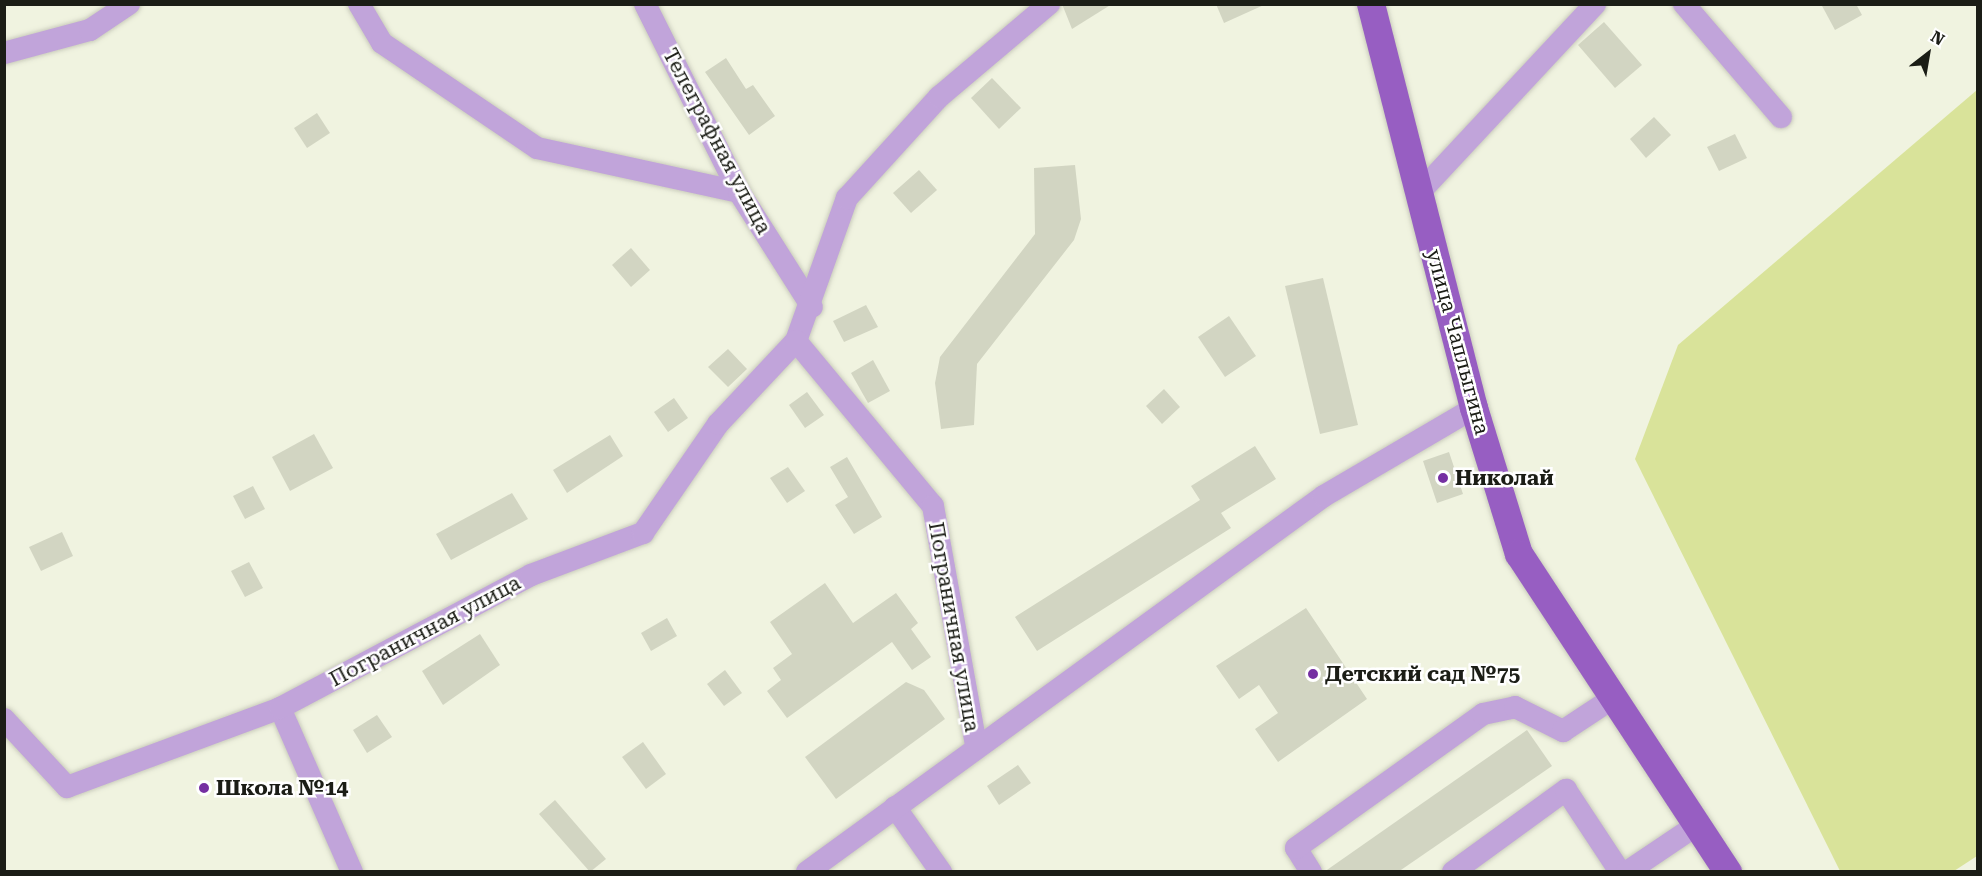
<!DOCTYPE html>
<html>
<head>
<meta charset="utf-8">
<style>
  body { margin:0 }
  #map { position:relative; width:1982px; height:876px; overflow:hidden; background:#f0f3e0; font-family:"Roboto Serif",serif }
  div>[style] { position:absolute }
  .green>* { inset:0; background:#d9e39a }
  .building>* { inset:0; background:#d2d5c2 }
  .roads { filter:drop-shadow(0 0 2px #caccbc) drop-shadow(0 0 2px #caccbc) }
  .minor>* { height:22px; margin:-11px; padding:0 11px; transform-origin:11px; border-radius:11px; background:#c1a4da }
  .major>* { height:28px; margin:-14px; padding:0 14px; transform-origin:14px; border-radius:14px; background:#975ec2 }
  .dots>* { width:16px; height:16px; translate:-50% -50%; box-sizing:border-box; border:3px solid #fff; border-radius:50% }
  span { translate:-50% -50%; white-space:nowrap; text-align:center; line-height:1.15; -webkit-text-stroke:5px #fff; paint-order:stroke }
  .street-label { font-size:21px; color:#1b1d16 }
  .poi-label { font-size:21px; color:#1b1d16; font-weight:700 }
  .left { translate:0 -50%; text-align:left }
  .frame { position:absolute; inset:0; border:6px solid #1b1d16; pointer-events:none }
  .north { position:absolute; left:1898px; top:24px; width:60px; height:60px; -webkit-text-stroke:4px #fff; paint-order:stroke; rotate:31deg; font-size:16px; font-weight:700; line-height:24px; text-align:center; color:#1b1d16 }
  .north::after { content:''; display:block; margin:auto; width:21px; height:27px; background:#1b1d16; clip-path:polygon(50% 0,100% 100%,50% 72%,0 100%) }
</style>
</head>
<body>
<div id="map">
  <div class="green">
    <div style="clip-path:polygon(1977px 90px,1977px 856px,1954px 871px,1840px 871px,1635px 459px,1678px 345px)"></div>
  </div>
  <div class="building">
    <div style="clip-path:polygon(1062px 4px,1112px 4px,1072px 29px)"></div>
    <div style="clip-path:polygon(1216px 4px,1266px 4px,1224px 23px)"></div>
    <div style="clip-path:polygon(1821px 4px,1856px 4px,1862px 15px,1835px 30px)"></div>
    <div style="clip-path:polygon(1604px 22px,1642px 65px,1615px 88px,1578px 45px)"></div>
    <div style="clip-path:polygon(726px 58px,746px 89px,753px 85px,775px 116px,749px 135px,705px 72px)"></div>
    <div style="clip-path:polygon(992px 78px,1021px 108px,999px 129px,971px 98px)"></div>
    <div style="clip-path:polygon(317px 113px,330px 133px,307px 148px,294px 128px)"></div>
    <div style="clip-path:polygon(1654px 117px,1671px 135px,1646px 158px,1630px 139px)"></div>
    <div style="clip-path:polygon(1735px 134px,1747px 158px,1719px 171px,1707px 147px)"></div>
    <div style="clip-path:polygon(1075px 165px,1081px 219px,1074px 240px,977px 364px,974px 425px,941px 429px,935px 383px,940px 357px,1035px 234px,1034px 168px)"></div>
    <div style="clip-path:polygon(919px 170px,937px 190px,911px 213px,893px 193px)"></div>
    <div style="clip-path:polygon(631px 248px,650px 270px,631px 287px,612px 265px)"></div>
    <div style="clip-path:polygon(1323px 278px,1358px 425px,1320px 434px,1285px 286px)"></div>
    <div style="clip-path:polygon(866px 305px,878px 327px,844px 342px,833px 321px)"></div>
    <div style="clip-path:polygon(1229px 316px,1256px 356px,1225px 377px,1198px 337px)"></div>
    <div style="clip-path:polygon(728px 349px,747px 369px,728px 387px,708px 367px)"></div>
    <div style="clip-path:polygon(873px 360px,890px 391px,868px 403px,851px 373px)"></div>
    <div style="clip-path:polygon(1164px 389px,1180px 407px,1162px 424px,1146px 406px)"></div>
    <div style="clip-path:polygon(807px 392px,824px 415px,805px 428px,789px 405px)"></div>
    <div style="clip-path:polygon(674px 398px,688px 418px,668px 432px,654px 412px)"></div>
    <div style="clip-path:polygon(314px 434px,333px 468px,290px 491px,272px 457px)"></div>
    <div style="clip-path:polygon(610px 435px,623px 456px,567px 493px,553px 470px)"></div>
    <div style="clip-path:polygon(1255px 446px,1276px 479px,1221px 513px,1231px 528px,1037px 651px,1015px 617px,1200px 500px,1191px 486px)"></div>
    <div style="clip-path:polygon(1449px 452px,1463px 494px,1437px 503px,1423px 461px)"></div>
    <div style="clip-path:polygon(847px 457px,882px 517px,854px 534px,835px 505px,848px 497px,830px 467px)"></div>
    <div style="clip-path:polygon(788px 467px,805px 491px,787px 503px,770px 478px)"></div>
    <div style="clip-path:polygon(253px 486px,265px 509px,245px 519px,233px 496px)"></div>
    <div style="clip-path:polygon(512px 493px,528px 519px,451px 560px,436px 534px)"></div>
    <div style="clip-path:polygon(62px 532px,73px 556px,41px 571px,29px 547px)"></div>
    <div style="clip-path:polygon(249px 562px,263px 588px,245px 597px,231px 571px)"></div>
    <div style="clip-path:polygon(825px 583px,853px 623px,896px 593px,918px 623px,911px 629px,931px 657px,912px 670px,892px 642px,787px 718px,767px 691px,781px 680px,773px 668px,792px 654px,770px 622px)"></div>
    <div style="clip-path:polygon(1306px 608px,1367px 699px,1278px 762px,1255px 729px,1278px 713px,1259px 685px,1239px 699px,1216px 666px)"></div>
    <div style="clip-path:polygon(667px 618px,677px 636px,651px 651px,641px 633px)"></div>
    <div style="clip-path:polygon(480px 634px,500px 665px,443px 705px,422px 671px)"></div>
    <div style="clip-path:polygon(725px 670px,742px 693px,724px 706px,707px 684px)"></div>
    <div style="clip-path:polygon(906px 682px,924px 690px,945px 719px,836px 799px,805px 757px)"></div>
    <div style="clip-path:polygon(377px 715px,392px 737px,367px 753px,353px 730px)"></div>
    <div style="clip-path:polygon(1527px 730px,1552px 766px,1398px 872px,1324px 872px)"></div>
    <div style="clip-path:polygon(643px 742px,666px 774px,646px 789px,622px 757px)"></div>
    <div style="clip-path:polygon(1018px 765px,1031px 783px,999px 805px,987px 786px)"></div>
    <div style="clip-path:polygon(555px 800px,606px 859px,590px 872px,539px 814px)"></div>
  </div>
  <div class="roads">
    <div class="minor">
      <div style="left:359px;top:4px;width:45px;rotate:59.5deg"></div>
      <div style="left:382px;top:43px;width:187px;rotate:34.1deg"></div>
      <div style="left:537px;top:148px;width:207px;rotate:12.3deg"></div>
      <div style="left:645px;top:4px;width:210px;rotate:63.4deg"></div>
      <div style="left:739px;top:192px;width:136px;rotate:57.6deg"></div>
      <div style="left:1684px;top:4px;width:149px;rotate:49.4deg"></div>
      <div style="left:4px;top:53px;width:89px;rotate:-15deg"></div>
      <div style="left:90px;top:30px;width:47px;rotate:-33.7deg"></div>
      <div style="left:1419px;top:193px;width:258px;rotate:-47deg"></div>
      <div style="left:796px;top:341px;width:152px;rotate:-70.4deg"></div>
      <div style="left:847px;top:198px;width:137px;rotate:-47.7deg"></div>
      <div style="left:939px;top:97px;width:144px;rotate:-40.2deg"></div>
      <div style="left:280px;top:708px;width:179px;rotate:66.3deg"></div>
      <div style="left:4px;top:719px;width:93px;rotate:47.2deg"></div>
      <div style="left:67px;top:787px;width:227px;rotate:-20.3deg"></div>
      <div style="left:280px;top:708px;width:284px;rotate:-27.9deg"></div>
      <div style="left:531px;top:575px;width:120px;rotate:-20.6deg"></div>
      <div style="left:643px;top:533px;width:132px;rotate:-55.5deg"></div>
      <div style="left:718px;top:424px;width:114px;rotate:-46.8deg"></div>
      <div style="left:796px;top:341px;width:214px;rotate:50.3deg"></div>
      <div style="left:933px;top:506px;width:244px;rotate:79.8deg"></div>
      <div style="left:895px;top:807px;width:80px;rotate:54.7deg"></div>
      <div style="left:807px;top:872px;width:639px;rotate:-36.03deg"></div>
      <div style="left:1324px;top:496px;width:174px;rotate:-30.4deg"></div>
      <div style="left:1311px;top:872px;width:28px;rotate:-122deg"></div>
      <div style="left:1296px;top:848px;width:230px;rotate:-35.6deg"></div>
      <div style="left:1483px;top:714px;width:33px;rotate:-12deg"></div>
      <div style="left:1515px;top:707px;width:54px;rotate:26.6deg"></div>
      <div style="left:1563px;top:731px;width:60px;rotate:-33.4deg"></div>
      <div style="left:1453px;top:872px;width:140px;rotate:-36deg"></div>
      <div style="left:1566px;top:790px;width:98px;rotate:56.6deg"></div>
      <div style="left:1627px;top:872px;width:84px;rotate:-33.9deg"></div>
    </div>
    <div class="major">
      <div style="left:1371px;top:4px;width:417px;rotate:75.7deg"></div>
      <div style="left:1474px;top:408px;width:153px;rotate:72.9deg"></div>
      <div style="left:1519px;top:554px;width:381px;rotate:56.7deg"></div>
    </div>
  </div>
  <div class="dots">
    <div style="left:1443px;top:478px;background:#752fa2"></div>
    <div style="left:1313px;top:674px;background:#752fa2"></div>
    <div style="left:204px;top:788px;background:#752fa2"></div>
  </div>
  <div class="street-label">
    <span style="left:717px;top:141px;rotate:62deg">Телеграфная улица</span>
    <span style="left:1458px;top:342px;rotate:75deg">улица Чаплыгина</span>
    <span style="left:954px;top:627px;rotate:80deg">Пограничная улица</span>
    <span style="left:425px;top:631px;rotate:-28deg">Пограничная улица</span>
  </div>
  <div class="poi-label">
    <span class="left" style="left:1455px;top:478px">Николай</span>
    <span class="left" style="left:1325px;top:674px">Детский сад №75</span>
    <span class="left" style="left:216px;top:788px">Школа №14</span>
  </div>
  <div class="frame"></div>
  <div class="north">N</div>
</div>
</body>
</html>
